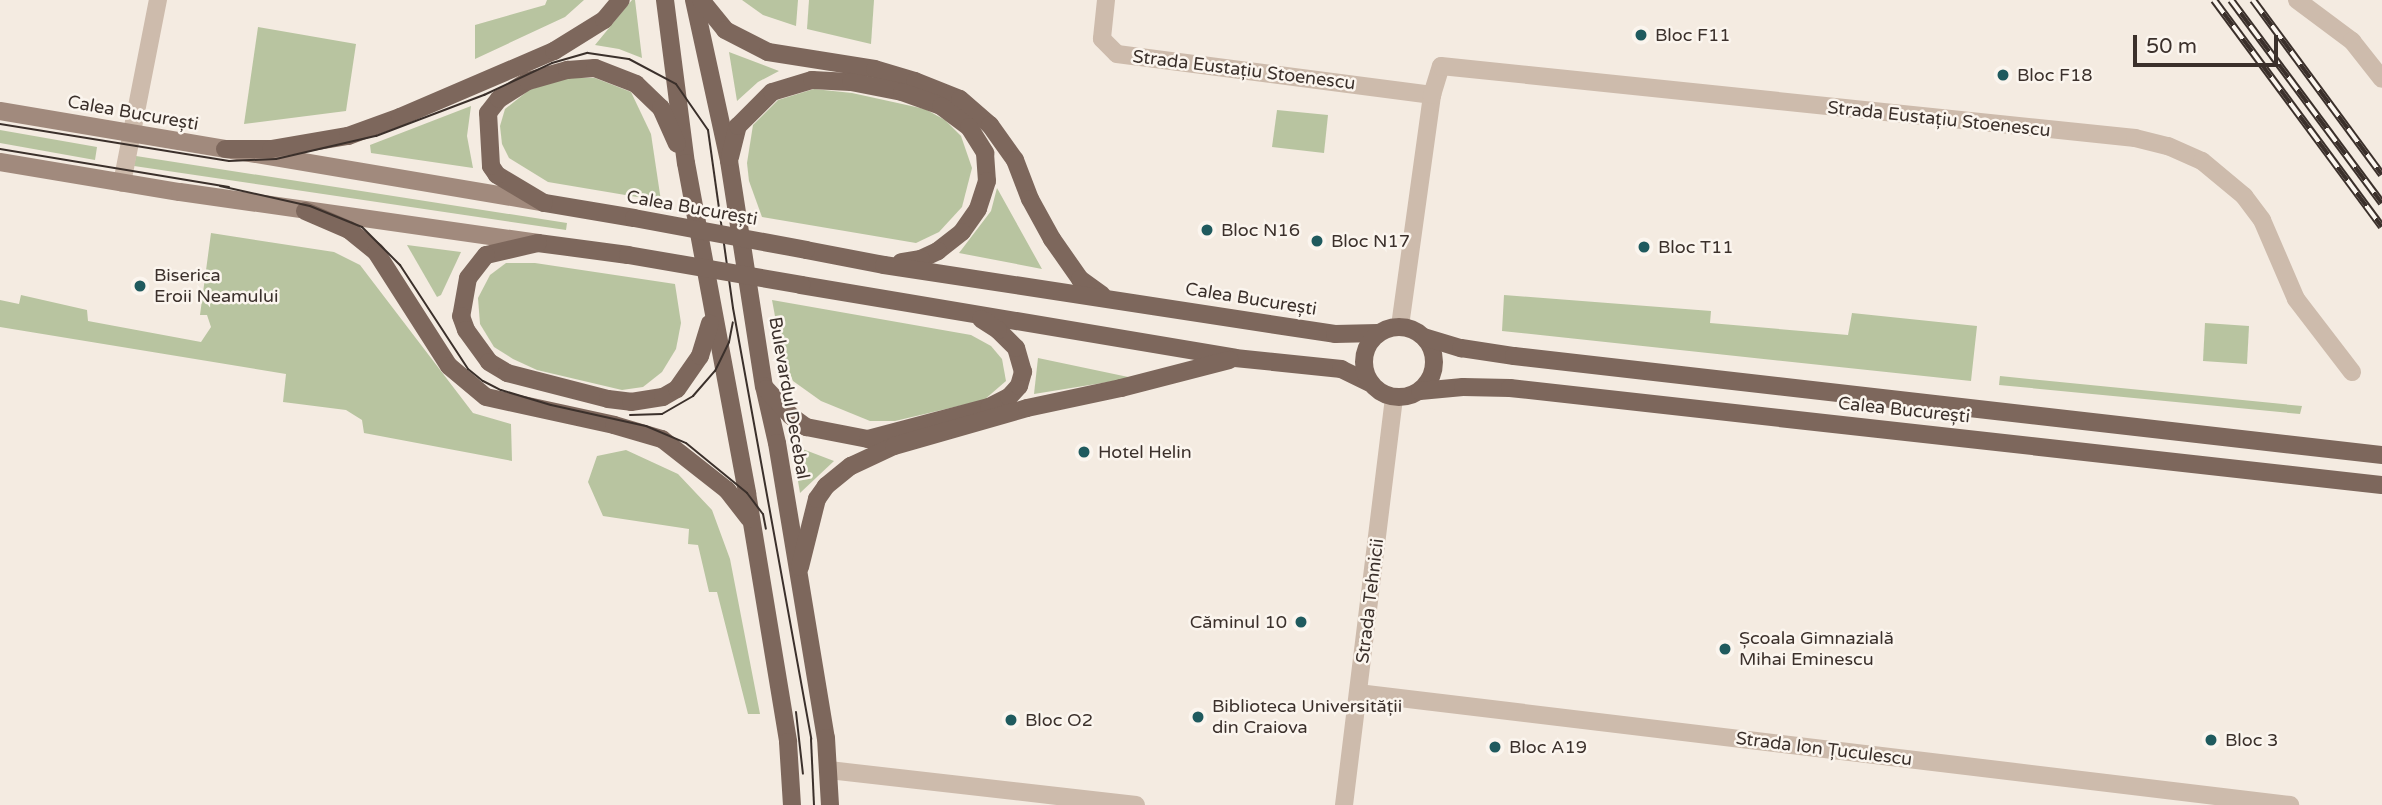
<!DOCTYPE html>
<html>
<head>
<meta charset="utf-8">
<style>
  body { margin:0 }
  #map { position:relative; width:2382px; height:805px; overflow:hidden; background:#f4ebe1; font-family:"Varela Round",sans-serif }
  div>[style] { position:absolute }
  .green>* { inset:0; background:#b8c4a0 }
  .minor>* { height:18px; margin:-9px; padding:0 9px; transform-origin:9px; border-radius:9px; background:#cdbbac }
  .secondary>* { height:18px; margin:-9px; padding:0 9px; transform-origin:9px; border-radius:9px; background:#a18a7d }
  .primary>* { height:18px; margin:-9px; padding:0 9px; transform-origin:9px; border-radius:9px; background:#7d675c }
  .primary>.ring { margin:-9px; padding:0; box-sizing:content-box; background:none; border:18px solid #7d675c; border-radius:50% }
  .tram>* { height:2px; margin:-1px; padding:0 1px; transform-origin:1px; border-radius:1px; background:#3b302b }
  .rail>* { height:8px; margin-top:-4px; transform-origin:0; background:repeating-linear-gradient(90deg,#fbf5ee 0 16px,#3b302b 0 32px); box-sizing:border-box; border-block:2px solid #3b302b }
  .primary-bridge>* { height:18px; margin:-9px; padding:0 9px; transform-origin:9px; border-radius:9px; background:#7d675c }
  .dots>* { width:19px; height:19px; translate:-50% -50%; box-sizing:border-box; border:4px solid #fbf5ee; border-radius:50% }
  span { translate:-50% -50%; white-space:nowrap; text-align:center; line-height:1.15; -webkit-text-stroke:5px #fbf5ee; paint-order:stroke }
  .poi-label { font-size:18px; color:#3b302b }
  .left { translate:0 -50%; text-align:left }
  .right { translate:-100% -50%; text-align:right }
  .street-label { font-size:18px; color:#3b302b }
  .scale { position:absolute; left:2133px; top:35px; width:145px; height:32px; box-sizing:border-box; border:4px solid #3b302b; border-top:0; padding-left:9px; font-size:21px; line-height:24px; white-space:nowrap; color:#3b302b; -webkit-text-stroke:5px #fbf5ee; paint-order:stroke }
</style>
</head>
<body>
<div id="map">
  <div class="green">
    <div style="clip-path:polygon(547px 0,584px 0,565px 17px,475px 59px,475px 25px,545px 5px)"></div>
    <div style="clip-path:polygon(632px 0,635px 0,642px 58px,619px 49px,595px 45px)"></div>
    <div style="clip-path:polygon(742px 0,798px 0,796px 26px,763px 15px)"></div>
    <div style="clip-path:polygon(809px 0,874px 0,871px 44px,807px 29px)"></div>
    <div style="clip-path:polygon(258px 27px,356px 44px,346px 111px,244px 124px)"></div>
    <div style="clip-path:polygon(729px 52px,779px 71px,758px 82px,737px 101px)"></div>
    <div style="clip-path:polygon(565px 78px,595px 78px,631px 92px,651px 134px,661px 201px,548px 182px,509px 158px,502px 144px,500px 126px,505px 109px,529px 90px)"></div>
    <div style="clip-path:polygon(814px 89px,852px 93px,925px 109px,945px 120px,961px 136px,972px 168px,962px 207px,939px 232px,916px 243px,762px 217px,749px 181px,747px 163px,753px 125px,778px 100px)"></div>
    <div style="clip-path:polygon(471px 106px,467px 136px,473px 168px,371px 153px,370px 145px)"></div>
    <div style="clip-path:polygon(1277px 110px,1328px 115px,1324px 153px,1272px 147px)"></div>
    <div style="clip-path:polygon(0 130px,97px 147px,95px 160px,0 143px)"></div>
    <div style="clip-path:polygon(136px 156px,567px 223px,566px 230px,134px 166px)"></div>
    <div style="clip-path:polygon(997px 188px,1042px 269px,959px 253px,991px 211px)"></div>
    <div style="clip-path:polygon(211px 233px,334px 252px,360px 265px,473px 413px,511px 424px,512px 461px,364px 433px,362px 420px,346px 410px,283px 402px,286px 374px,0 327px,0 300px,19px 304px,21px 295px,87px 310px,88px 321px,201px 342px,211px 327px,207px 315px,200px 315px)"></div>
    <div style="clip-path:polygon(407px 245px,461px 252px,441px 295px,437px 297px)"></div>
    <div style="clip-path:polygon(506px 263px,535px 263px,675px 284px,681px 323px,676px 349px,662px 372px,643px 387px,622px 390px,537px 370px,513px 359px,494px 347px,480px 324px,478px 298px,490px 275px)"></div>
    <div style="clip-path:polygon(1504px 295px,1711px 311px,1710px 323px,1848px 335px,1852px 313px,1977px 326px,1971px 381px,1502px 331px)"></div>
    <div style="clip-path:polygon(772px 300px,971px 335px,991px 346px,1002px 359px,1006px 381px,984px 400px,895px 421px,870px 421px,821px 401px,793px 381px,782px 354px)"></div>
    <div style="clip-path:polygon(2205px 323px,2249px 326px,2247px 364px,2203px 361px)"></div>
    <div style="clip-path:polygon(1038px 358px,1133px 378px,1034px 394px)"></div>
    <div style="clip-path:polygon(2000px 376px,2302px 406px,2300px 414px,1999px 385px)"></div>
    <div style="clip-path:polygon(792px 445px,834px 461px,800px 493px)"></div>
    <div style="clip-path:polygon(626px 450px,678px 474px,712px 510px,730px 559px,760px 714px,748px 714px,717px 592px,709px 592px,698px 545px,688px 544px,689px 529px,603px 516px,588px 482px,597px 456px)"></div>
  </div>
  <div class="minor">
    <div style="left:1106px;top:0;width:39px;rotate:96deg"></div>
    <div style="left:1102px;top:39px;width:21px;rotate:45deg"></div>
    <div style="left:1117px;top:54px;width:318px;rotate:7.4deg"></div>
    <div style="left:2297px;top:0;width:69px;rotate:36.7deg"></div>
    <div style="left:2352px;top:41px;width:48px;rotate:51.7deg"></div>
    <div style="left:122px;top:183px;width:187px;rotate:-78.9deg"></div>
    <div style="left:1400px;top:326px;width:233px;rotate:-82.1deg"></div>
    <div style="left:1432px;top:95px;width:30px;rotate:-73deg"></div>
    <div style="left:1441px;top:66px;width:698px;rotate:5.92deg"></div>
    <div style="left:2135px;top:138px;width:34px;rotate:14deg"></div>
    <div style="left:2168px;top:146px;width:37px;rotate:24deg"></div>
    <div style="left:2202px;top:161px;width:55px;rotate:39.8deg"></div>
    <div style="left:2244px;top:196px;width:30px;rotate:53deg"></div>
    <div style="left:2262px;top:220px;width:86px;rotate:66.7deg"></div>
    <div style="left:2296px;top:299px;width:92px;rotate:52.5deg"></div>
    <div style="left:1358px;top:693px;width:939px;rotate:6.85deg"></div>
    <div style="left:829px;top:770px;width:309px;rotate:6.5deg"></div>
    <div style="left:1344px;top:805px;width:411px;rotate:-83deg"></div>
  </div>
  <div class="secondary">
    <div style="left:0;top:111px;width:549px;rotate:9.55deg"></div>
    <div style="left:0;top:162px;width:182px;rotate:9.5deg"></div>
    <div style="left:180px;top:192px;width:362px;rotate:8.1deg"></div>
  </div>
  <div class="primary">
    <div style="left:665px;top:0;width:164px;rotate:82.7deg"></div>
    <div style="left:686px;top:163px;width:336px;rotate:79.5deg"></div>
    <div style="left:747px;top:493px;width:252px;rotate:80.6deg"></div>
    <div style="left:788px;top:742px;width:63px;rotate:86.4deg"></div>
    <div style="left:694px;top:0;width:165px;rotate:77.7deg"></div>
    <div style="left:729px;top:161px;width:228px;rotate:81.2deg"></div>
    <div style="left:764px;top:386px;width:58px;rotate:77.2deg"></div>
    <div style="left:777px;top:443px;width:299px;rotate:80.6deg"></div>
    <div style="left:826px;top:738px;width:67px;rotate:86.6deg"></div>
    <div style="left:701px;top:0;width:38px;rotate:51deg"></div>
    <div style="left:725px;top:30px;width:48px;rotate:27.1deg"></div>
    <div style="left:768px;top:52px;width:108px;rotate:9deg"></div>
    <div style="left:875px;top:69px;width:42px;rotate:16.7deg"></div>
    <div style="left:915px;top:81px;width:48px;rotate:21.8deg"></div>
    <div style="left:960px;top:99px;width:40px;rotate:41deg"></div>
    <div style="left:990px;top:125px;width:43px;rotate:54.5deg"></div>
    <div style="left:1015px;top:160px;width:42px;rotate:69deg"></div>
    <div style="left:1030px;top:199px;width:46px;rotate:61.2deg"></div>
    <div style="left:1052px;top:239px;width:49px;rotate:55deg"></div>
    <div style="left:1080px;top:279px;width:27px;rotate:36deg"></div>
    <div style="left:225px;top:149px;width:46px"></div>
    <div style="left:271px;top:149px;width:78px;rotate:-9.6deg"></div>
    <div style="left:348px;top:136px;width:55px;rotate:-20.1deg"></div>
    <div style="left:400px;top:117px;width:168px;rotate:-23.2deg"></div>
    <div style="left:554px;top:51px;width:59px;rotate:-31.8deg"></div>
    <div style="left:604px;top:20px;width:26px;rotate:-50deg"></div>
    <div style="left:730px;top:157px;width:32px;rotate:-76deg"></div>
    <div style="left:738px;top:126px;width:48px;rotate:-45deg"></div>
    <div style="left:772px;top:92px;width:42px;rotate:-16.7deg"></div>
    <div style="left:812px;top:80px;width:39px;rotate:3deg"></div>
    <div style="left:851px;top:82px;width:52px;rotate:11.1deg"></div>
    <div style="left:902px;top:92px;width:41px;rotate:19.7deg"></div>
    <div style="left:941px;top:106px;width:35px;rotate:37deg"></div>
    <div style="left:969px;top:127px;width:31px;rotate:58deg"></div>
    <div style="left:985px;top:153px;width:28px;rotate:86deg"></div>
    <div style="left:987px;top:181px;width:29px;rotate:108deg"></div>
    <div style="left:978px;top:209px;width:28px;rotate:125deg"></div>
    <div style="left:962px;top:232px;width:31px;rotate:142deg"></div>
    <div style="left:938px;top:251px;width:19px;rotate:155deg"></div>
    <div style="left:921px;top:259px;width:20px;rotate:171deg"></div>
    <div style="left:305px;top:211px;width:48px;rotate:23.4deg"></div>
    <div style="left:349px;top:230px;width:35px;rotate:39deg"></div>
    <div style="left:376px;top:252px;width:135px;rotate:57.4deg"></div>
    <div style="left:449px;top:366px;width:48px;rotate:40deg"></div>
    <div style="left:486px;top:397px;width:131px;rotate:12.3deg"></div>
    <div style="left:614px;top:425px;width:50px;rotate:16.3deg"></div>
    <div style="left:662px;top:439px;width:83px;rotate:38.1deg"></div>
    <div style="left:727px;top:490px;width:36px;rotate:52deg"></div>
    <div style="left:634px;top:218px;width:91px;rotate:-170.5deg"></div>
    <div style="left:544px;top:203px;width:55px;rotate:-149.2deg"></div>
    <div style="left:497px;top:175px;width:11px;rotate:-124deg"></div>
    <div style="left:491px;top:166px;width:53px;rotate:-93.2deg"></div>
    <div style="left:488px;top:113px;width:18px;rotate:-52deg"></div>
    <div style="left:499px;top:99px;width:34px;rotate:-32deg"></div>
    <div style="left:528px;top:81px;width:41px;rotate:-15.8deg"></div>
    <div style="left:567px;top:70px;width:28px;rotate:-4deg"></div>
    <div style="left:595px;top:68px;width:44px;rotate:21.3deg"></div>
    <div style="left:636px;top:84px;width:35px;rotate:44deg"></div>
    <div style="left:661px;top:108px;width:39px;rotate:66deg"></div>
    <div style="left:806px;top:250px;width:79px;rotate:10.9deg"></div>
    <div style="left:884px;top:265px;width:456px;rotate:8.7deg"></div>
    <div style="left:1335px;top:334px;width:43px;rotate:-1.3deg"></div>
    <div style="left:628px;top:255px;width:91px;rotate:-172.4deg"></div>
    <div style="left:538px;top:243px;width:53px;rotate:167deg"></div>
    <div style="left:486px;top:255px;width:29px;rotate:128deg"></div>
    <div style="left:468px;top:278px;width:39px;rotate:100deg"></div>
    <div style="left:461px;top:316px;width:15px;rotate:70deg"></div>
    <div style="left:466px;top:330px;width:39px;rotate:54deg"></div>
    <div style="left:489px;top:362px;width:21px;rotate:31deg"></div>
    <div style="left:507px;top:373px;width:104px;rotate:14.4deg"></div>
    <div style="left:608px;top:399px;width:23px;rotate:7deg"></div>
    <div style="left:631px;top:402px;width:32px;rotate:-9deg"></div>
    <div style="left:663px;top:397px;width:16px;rotate:-30deg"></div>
    <div style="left:677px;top:389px;width:40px;rotate:-55.1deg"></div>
    <div style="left:700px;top:356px;width:34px;rotate:-73deg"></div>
    <div style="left:801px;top:285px;width:440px;rotate:9.5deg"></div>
    <div style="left:1235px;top:358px;width:107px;rotate:5.9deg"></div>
    <div style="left:1341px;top:369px;width:32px;rotate:26deg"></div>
    <div class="ring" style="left:1364px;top:327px;width:52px;height:52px"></div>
    <div style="left:1424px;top:337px;width:39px;rotate:17deg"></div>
    <div style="left:1461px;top:348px;width:54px;rotate:8.6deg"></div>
    <div style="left:1514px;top:356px;width:874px;rotate:6.51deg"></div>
    <div style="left:766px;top:389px;width:37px;rotate:47deg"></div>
    <div style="left:791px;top:416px;width:19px;rotate:36deg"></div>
    <div style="left:806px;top:427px;width:63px;rotate:11deg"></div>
    <div style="left:868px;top:439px;width:125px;rotate:-14.8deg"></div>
    <div style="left:989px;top:407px;width:22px;rotate:-27deg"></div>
    <div style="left:1009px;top:397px;width:15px;rotate:-48deg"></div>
    <div style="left:1019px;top:386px;width:15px;rotate:-74deg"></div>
    <div style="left:1023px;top:372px;width:25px;rotate:-106deg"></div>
    <div style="left:1016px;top:348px;width:25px;rotate:-135deg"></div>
    <div style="left:998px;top:330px;width:20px;rotate:-147deg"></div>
    <div style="left:1420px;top:391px;width:43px;rotate:-5.3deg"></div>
    <div style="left:1463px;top:387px;width:47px;rotate:1.2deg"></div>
    <div style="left:1510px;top:388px;width:877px;rotate:6.35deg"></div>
    <div style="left:800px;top:567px;width:70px;rotate:-76deg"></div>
    <div style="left:817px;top:499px;width:16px;rotate:-55deg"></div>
    <div style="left:826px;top:486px;width:32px;rotate:-39deg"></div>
    <div style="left:851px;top:466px;width:47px;rotate:-24.9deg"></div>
    <div style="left:894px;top:446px;width:138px;rotate:-15.9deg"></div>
    <div style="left:1027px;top:408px;width:96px;rotate:-12deg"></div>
    <div style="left:1121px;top:388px;width:112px;rotate:-14.5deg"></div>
  </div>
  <div class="tram">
    <div style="left:0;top:124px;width:232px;rotate:9.2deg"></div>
    <div style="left:229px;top:161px;width:47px;rotate:-2.4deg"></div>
    <div style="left:276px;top:159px;width:103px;rotate:-13deg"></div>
    <div style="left:376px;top:136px;width:116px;rotate:-20.8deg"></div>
    <div style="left:484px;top:95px;width:75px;rotate:-25.2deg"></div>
    <div style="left:552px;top:63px;width:37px;rotate:-16deg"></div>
    <div style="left:588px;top:53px;width:41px;rotate:8.3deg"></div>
    <div style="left:629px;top:59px;width:53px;rotate:28deg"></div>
    <div style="left:676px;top:84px;width:56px;rotate:55.2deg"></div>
    <div style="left:708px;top:130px;width:180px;rotate:82deg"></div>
    <div style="left:733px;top:308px;width:438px;rotate:79.7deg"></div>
    <div style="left:811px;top:739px;width:66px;rotate:87.4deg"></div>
    <div style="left:0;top:149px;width:232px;rotate:9.4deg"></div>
    <div style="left:220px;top:186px;width:92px;rotate:12.5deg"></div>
    <div style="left:310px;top:206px;width:56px;rotate:22deg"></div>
    <div style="left:362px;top:227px;width:54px;rotate:45deg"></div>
    <div style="left:400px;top:265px;width:124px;rotate:56.8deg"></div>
    <div style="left:468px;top:369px;width:19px;rotate:39deg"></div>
    <div style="left:483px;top:381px;width:20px;rotate:27deg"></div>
    <div style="left:501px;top:390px;width:52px;rotate:16.7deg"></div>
    <div style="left:551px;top:405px;width:97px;rotate:12.5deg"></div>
    <div style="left:646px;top:426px;width:43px;rotate:23deg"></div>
    <div style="left:686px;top:443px;width:79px;rotate:39.3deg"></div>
    <div style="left:747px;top:493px;width:26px;rotate:53deg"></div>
    <div style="left:763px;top:514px;width:15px;rotate:79deg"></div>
    <div style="left:630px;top:415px;width:32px;rotate:-2deg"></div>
    <div style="left:662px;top:414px;width:36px;rotate:-30deg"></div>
    <div style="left:693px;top:396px;width:33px;rotate:-49deg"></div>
    <div style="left:715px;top:371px;width:32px;rotate:-64deg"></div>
    <div style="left:729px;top:342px;width:20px;rotate:-79deg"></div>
    <div style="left:796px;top:712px;width:62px;rotate:83.6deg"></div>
  </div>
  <div class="rail">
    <div style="left:2214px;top:0;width:282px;rotate:53.5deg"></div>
    <div style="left:2231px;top:0;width:253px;rotate:53.4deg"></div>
    <div style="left:2253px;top:0;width:217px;rotate:53.6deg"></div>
  </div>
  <div class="primary-bridge">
    <div style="left:634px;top:218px;width:175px;rotate:10.5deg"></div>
    <div style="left:628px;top:255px;width:176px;rotate:9.8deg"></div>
  </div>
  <div class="dots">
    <div style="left:1641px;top:35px;background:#1f5a5e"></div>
    <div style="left:2003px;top:75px;background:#1f5a5e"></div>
    <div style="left:1207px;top:230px;background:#1f5a5e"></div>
    <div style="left:1317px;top:241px;background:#1f5a5e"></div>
    <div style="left:1644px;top:247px;background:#1f5a5e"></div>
    <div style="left:140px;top:286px;background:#1f5a5e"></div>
    <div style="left:1084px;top:452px;background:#1f5a5e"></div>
    <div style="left:1301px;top:622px;background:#1f5a5e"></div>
    <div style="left:1725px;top:649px;background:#1f5a5e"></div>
    <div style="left:1198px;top:717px;background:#1f5a5e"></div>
    <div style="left:1011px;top:720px;background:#1f5a5e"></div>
    <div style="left:2211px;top:740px;background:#1f5a5e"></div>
    <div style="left:1495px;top:747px;background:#1f5a5e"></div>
  </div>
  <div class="poi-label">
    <span class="left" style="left:1655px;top:35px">Bloc F11</span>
    <span class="left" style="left:2017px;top:75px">Bloc F18</span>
    <span class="left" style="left:1221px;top:230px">Bloc N16</span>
    <span class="left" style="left:1331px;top:241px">Bloc N17</span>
    <span class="left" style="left:1658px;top:247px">Bloc T11</span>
    <span class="left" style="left:154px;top:286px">Biserica<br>Eroii Neamului</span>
    <span class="left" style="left:1098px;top:452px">Hotel Helin</span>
    <span class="right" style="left:1287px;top:622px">Căminul 10</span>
    <span class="left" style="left:1739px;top:649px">Școala Gimnazială<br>Mihai Eminescu</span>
    <span class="left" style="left:1212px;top:717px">Biblioteca Universității<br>din Craiova</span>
    <span class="left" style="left:1025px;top:720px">Bloc O2</span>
    <span class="left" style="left:2225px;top:740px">Bloc 3</span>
    <span class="left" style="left:1509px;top:747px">Bloc A19</span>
  </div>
  <div class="street-label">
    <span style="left:1244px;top:70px;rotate:7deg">Strada Eustațiu Stoenescu</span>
    <span style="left:133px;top:113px;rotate:10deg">Calea București</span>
    <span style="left:1939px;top:119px;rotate:6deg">Strada Eustațiu Stoenescu</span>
    <span style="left:692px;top:208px;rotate:10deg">Calea București</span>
    <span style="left:1251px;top:299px;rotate:9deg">Calea București</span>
    <span style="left:789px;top:398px;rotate:80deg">Bulevardul Decebal</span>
    <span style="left:1904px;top:410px;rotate:6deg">Calea București</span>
    <span style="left:1370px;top:601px;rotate:-83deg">Strada Tehnicii</span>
    <span style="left:1824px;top:749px;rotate:7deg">Strada Ion Țuculescu</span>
  </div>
  <div class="scale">50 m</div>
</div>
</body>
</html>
